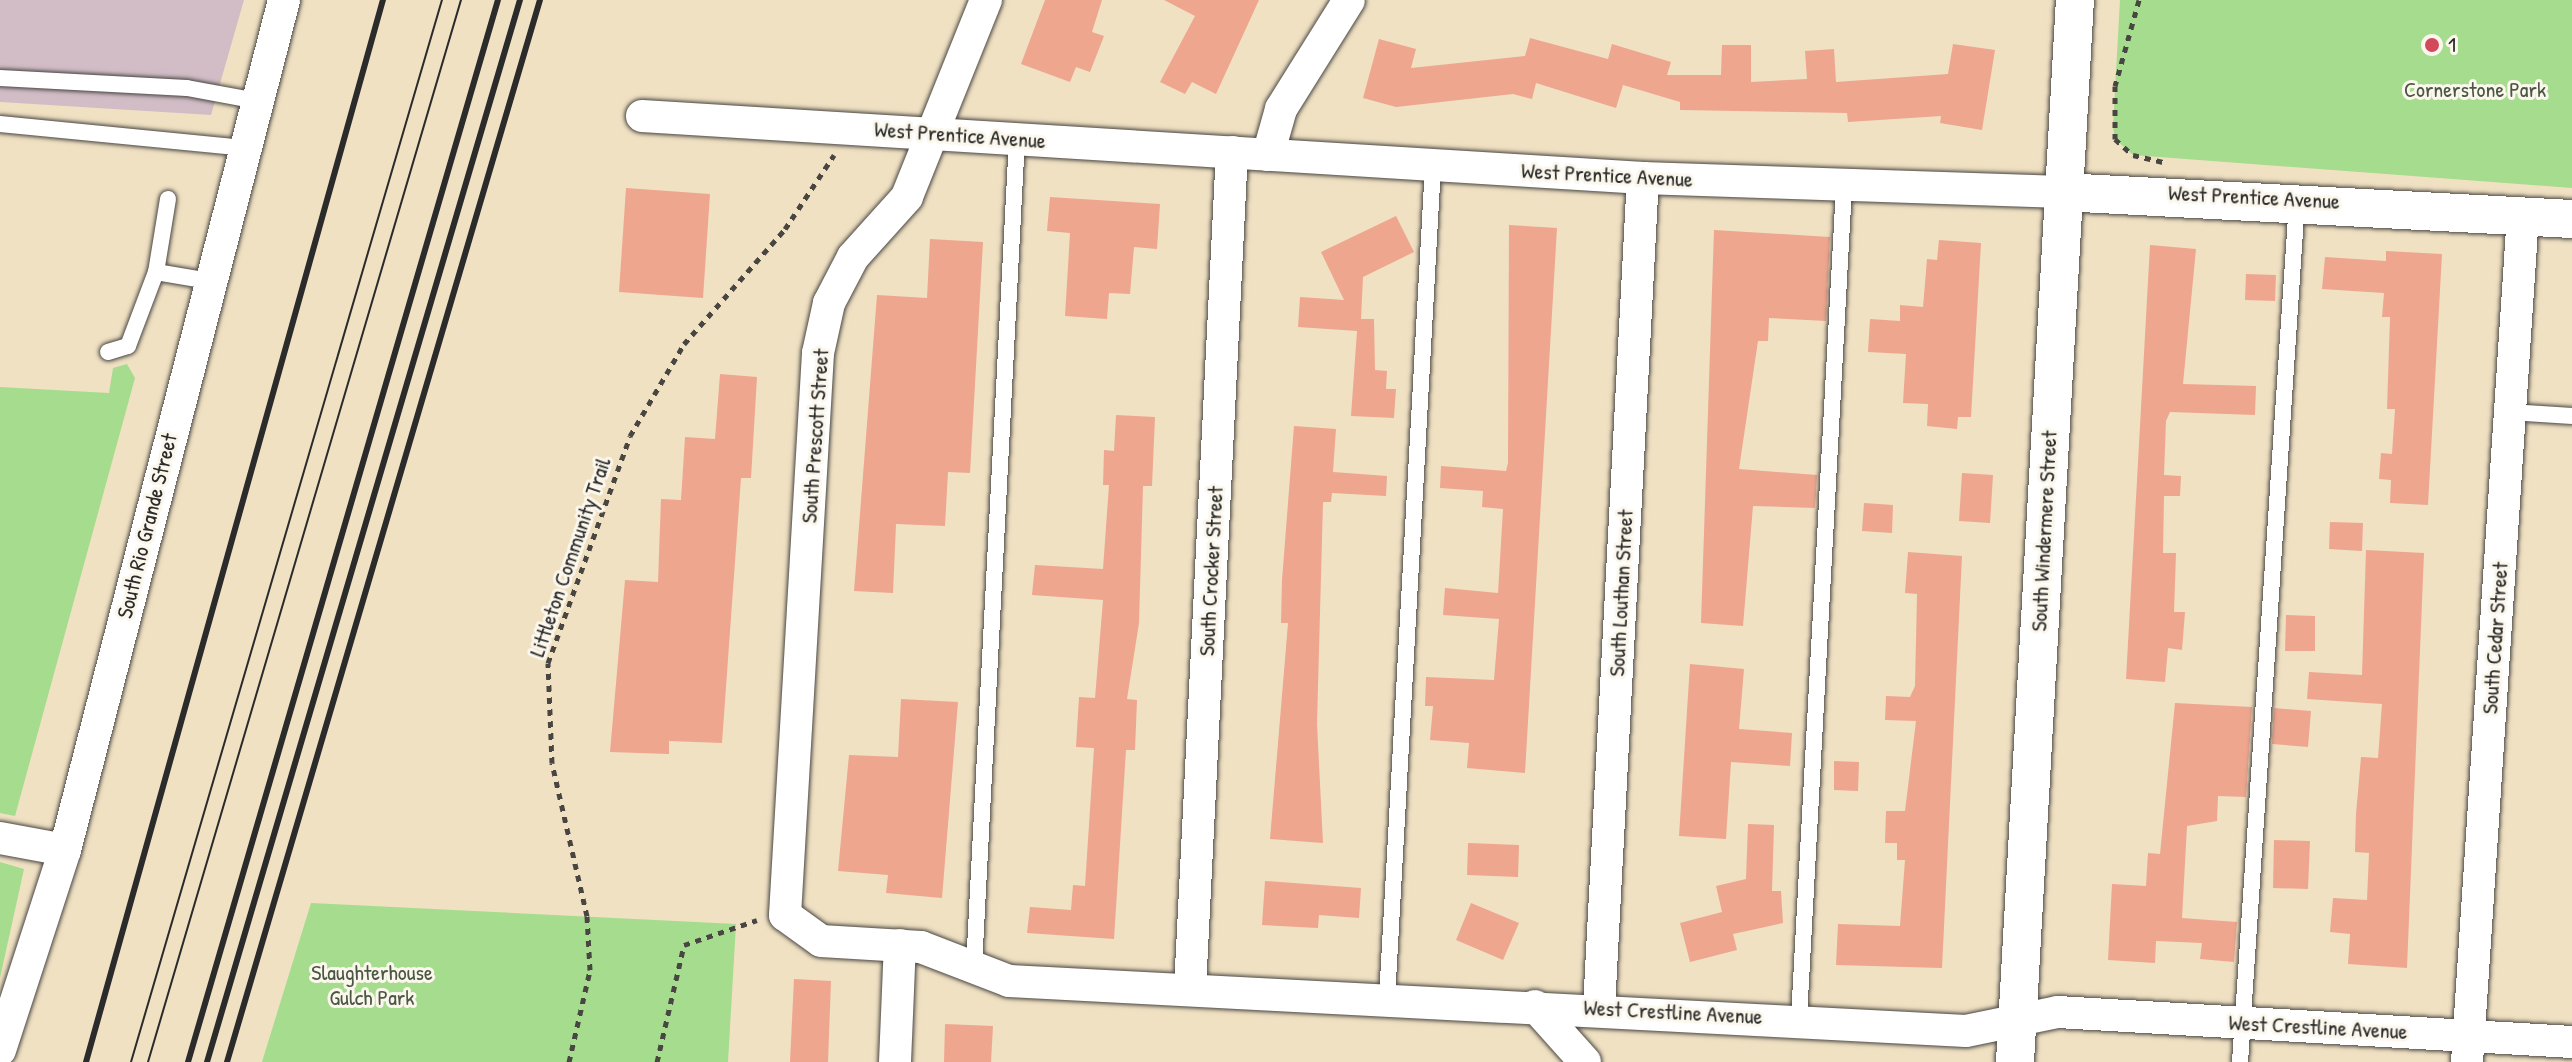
<!DOCTYPE html>
<html>
<head>
<meta charset="utf-8">
<style>
  body { margin:0 }
  #map { position:relative; width:2572px; height:1062px; overflow:hidden; background:#f0e1c3; font-family:"Patrick Hand",sans-serif }
  div>[style] { position:absolute }
  .industrial>* { inset:0; background:#d2bdc7 }
  .green>* { inset:0; background:#a5dc8d }
  .building>* { inset:0; background:#eea68f }
  .path>* { height:5px; margin-top:-2.5px; transform-origin:0; background:repeating-linear-gradient(90deg,#494642 0 6px,transparent 0 12px) }
  .roads { filter:drop-shadow(0 0 2px #494642) drop-shadow(0 0 2px #494642) }
  .service>* { height:16px; margin:-8px; padding:0 8px; transform-origin:8px; border-radius:8px; background:#fff }
  .minor>* { height:32px; margin:-16px; padding:0 16px; transform-origin:16px; border-radius:16px; background:#fff }
  .tertiary>* { height:38px; margin:-19px; padding:0 19px; transform-origin:19px; border-radius:19px; background:#fff }
  .tram>* { height:2px; margin:-1px; padding:0 1px; transform-origin:1px; border-radius:1px; background:#2b2b2b }
  .rail>* { height:6px; margin:-3px; padding:0 3px; transform-origin:3px; border-radius:3px; background:#2b2b2b }
  .dots>* { width:22px; height:22px; translate:-50% -50%; box-sizing:border-box; border:4px solid #fbf7ec; border-radius:50% }
  span { translate:-50% -50%; white-space:nowrap; text-align:center; line-height:1.15; -webkit-text-stroke:6px #fbf7ec; paint-order:stroke }
  .poi-label { font-size:22px; color:#2b2b2b }
  .left { translate:0 -50%; text-align:left }
  .park-label { font-size:22px; color:#4a5744 }
  .street-label { font-size:22px; color:#2b2b2b }
</style>
</head>
<body>
<div id="map">
  <div class="industrial">
    <div style="clip-path:polygon(0 0,244px 0,211px 115px,0 102px)"></div>
  </div>
  <div class="green">
    <div style="clip-path:polygon(2120px 0,2572px 0,2572px 188px,2133px 155px,2115px 139px,2113px 127px)"></div>
    <div style="clip-path:polygon(127px 364px,135px 378px,15px 816px,0 813px,0 387px,109px 393px,113px 368px)"></div>
    <div style="clip-path:polygon(0 862px,24px 869px,0 978px)"></div>
    <div style="clip-path:polygon(311px 903px,736px 924px,728px 1062px,262px 1062px)"></div>
  </div>
  <div class="building">
    <div style="clip-path:polygon(1045px 0,1102px 0,1092px 32px,1104px 36px,1090px 72px,1076px 67px,1070px 82px,1021px 64px)"></div>
    <div style="clip-path:polygon(1164px 0,1259px 0,1216px 94px,1192px 82px,1185px 94px,1160px 82px,1195px 16px)"></div>
    <div style="clip-path:polygon(1530px 38px,1608px 59px,1612px 44px,1671px 62px,1667px 75px,1721px 75px,1722px 45px,1751px 45px,1751px 82px,1807px 79px,1805px 51px,1834px 49px,1836px 82px,1948px 74px,1953px 44px,1995px 50px,1982px 130px,1940px 123px,1941px 116px,1848px 122px,1847px 113px,1680px 110px,1680px 102px,1623px 85px,1616px 108px,1536px 83px,1532px 99px,1513px 94px,1396px 107px,1363px 98px,1379px 39px,1416px 49px,1411px 68px,1525px 56px)"></div>
    <div style="clip-path:polygon(626px 188px,710px 194px,703px 298px,619px 292px)"></div>
    <div style="clip-path:polygon(1050px 197px,1160px 204px,1157px 249px,1134px 247px,1130px 294px,1109px 293px,1107px 319px,1065px 316px,1070px 233px,1047px 231px)"></div>
    <div style="clip-path:polygon(1396px 216px,1414px 252px,1363px 277px,1361px 319px,1374px 319px,1375px 370px,1387px 371px,1386px 389px,1396px 389px,1394px 418px,1351px 416px,1357px 331px,1298px 327px,1300px 297px,1344px 300px,1321px 252px)"></div>
    <div style="clip-path:polygon(1509px 225px,1557px 228px,1525px 773px,1467px 768px,1469px 743px,1430px 740px,1433px 706px,1425px 706px,1426px 677px,1494px 680px,1499px 619px,1443px 615px,1445px 588px,1498px 593px,1503px 509px,1482px 507px,1483px 491px,1440px 488px,1441px 466px,1506px 471px,1508px 463px)"></div>
    <div style="clip-path:polygon(1714px 230px,1830px 237px,1826px 321px,1769px 318px,1768px 341px,1758px 341px,1739px 469px,1817px 475px,1815px 508px,1753px 506px,1743px 626px,1701px 623px)"></div>
    <div style="clip-path:polygon(930px 239px,983px 242px,970px 473px,948px 472px,945px 526px,896px 524px,893px 593px,854px 591px,877px 295px,927px 298px)"></div>
    <div style="clip-path:polygon(1939px 240px,1981px 243px,1971px 417px,1958px 417px,1957px 429px,1927px 426px,1928px 404px,1903px 403px,1906px 354px,1868px 352px,1870px 319px,1900px 321px,1900px 305px,1923px 307px,1927px 259px,1937px 260px)"></div>
    <div style="clip-path:polygon(2150px 245px,2196px 249px,2183px 384px,2256px 386px,2255px 415px,2170px 412px,2166px 421px,2164px 475px,2181px 476px,2180px 496px,2164px 496px,2163px 553px,2176px 553px,2174px 612px,2185px 612px,2182px 650px,2168px 648px,2165px 682px,2126px 679px)"></div>
    <div style="clip-path:polygon(2386px 251px,2442px 254px,2428px 505px,2390px 503px,2391px 480px,2379px 479px,2381px 453px,2392px 454px,2395px 409px,2387px 409px,2390px 317px,2382px 317px,2384px 293px,2322px 289px,2325px 257px,2386px 261px)"></div>
    <div style="clip-path:polygon(2246px 274px,2276px 275px,2275px 301px,2245px 300px)"></div>
    <div style="clip-path:polygon(720px 374px,757px 377px,751px 478px,741px 478px,722px 743px,669px 741px,669px 754px,610px 752px,625px 580px,658px 582px,661px 499px,681px 500px,685px 437px,715px 439px)"></div>
    <div style="clip-path:polygon(1116px 415px,1155px 417px,1152px 486px,1143px 486px,1139px 623px,1127px 699px,1137px 700px,1135px 750px,1126px 750px,1114px 939px,1027px 933px,1030px 907px,1071px 910px,1073px 885px,1085px 886px,1094px 748px,1076px 747px,1079px 697px,1095px 698px,1103px 600px,1032px 595px,1035px 565px,1103px 569px,1109px 485px,1103px 485px,1104px 450px,1114px 451px)"></div>
    <div style="clip-path:polygon(1294px 426px,1336px 429px,1333px 472px,1387px 476px,1386px 496px,1332px 493px,1331px 502px,1323px 502px,1317px 724px,1323px 843px,1270px 839px,1288px 623px,1281px 623px,1282px 580px)"></div>
    <div style="clip-path:polygon(1962px 473px,1993px 475px,1990px 523px,1959px 521px)"></div>
    <div style="clip-path:polygon(1864px 503px,1893px 505px,1892px 533px,1862px 531px)"></div>
    <div style="clip-path:polygon(2330px 522px,2363px 523px,2362px 551px,2329px 549px)"></div>
    <div style="clip-path:polygon(2366px 550px,2424px 553px,2407px 968px,2348px 964px,2350px 934px,2330px 932px,2333px 898px,2367px 900px,2369px 853px,2355px 852px,2356px 814px,2361px 757px,2378px 758px,2382px 704px,2307px 699px,2309px 672px,2362px 675px)"></div>
    <div style="clip-path:polygon(1908px 552px,1962px 556px,1942px 968px,1836px 965px,1838px 924px,1900px 926px,1905px 860px,1897px 860px,1897px 843px,1885px 843px,1886px 811px,1905px 811px,1916px 721px,1885px 720px,1886px 696px,1910px 697px,1915px 686px,1917px 594px,1905px 593px)"></div>
    <div style="clip-path:polygon(2286px 615px,2315px 616px,2315px 651px,2285px 651px)"></div>
    <div style="clip-path:polygon(1690px 664px,1744px 669px,1739px 729px,1792px 733px,1790px 766px,1731px 762px,1726px 839px,1679px 836px)"></div>
    <div style="clip-path:polygon(901px 699px,958px 702px,942px 898px,886px 893px,888px 875px,838px 871px,849px 755px,898px 757px)"></div>
    <div style="clip-path:polygon(2175px 703px,2252px 707px,2246px 797px,2218px 796px,2217px 821px,2187px 826px,2182px 918px,2237px 922px,2234px 962px,2200px 959px,2202px 943px,2156px 941px,2155px 963px,2108px 960px,2112px 884px,2146px 886px,2148px 853px,2160px 854px)"></div>
    <div style="clip-path:polygon(2274px 708px,2311px 711px,2308px 747px,2272px 744px)"></div>
    <div style="clip-path:polygon(1834px 761px,1859px 762px,1858px 791px,1834px 790px)"></div>
    <div style="clip-path:polygon(1748px 824px,1774px 825px,1772px 891px,1781px 891px,1783px 923px,1733px 934px,1737px 950px,1690px 962px,1680px 923px,1722px 912px,1716px 886px,1746px 879px)"></div>
    <div style="clip-path:polygon(2274px 840px,2310px 841px,2308px 889px,2273px 888px)"></div>
    <div style="clip-path:polygon(1468px 843px,1519px 845px,1518px 877px,1467px 875px)"></div>
    <div style="clip-path:polygon(1265px 881px,1361px 888px,1359px 918px,1319px 915px,1318px 928px,1262px 925px)"></div>
    <div style="clip-path:polygon(1471px 903px,1519px 923px,1503px 960px,1456px 940px)"></div>
    <div style="clip-path:polygon(794px 979px,831px 981px,828px 1062px,790px 1062px)"></div>
    <div style="clip-path:polygon(945px 1024px,993px 1026px,991px 1062px,944px 1062px)"></div>
  </div>
  <div class="path">
    <div style="left:2139px;top:0;width:89px;rotate:105.6deg"></div>
    <div style="left:2115px;top:86px;width:53px;rotate:90deg"></div>
    <div style="left:2115px;top:139px;width:24px;rotate:42deg"></div>
    <div style="left:2133px;top:155px;width:32px;rotate:13deg"></div>
    <div style="left:569px;top:1062px;width:94px;rotate:-77.1deg"></div>
    <div style="left:590px;top:970px;width:54px;rotate:-93.2deg"></div>
    <div style="left:587px;top:916px;width:157px;rotate:-102.9deg"></div>
    <div style="left:552px;top:763px;width:100px;rotate:-92.3deg"></div>
    <div style="left:548px;top:663px;width:241px;rotate:-70.1deg"></div>
    <div style="left:630px;top:436px;width:107px;rotate:-59.6deg"></div>
    <div style="left:684px;top:344px;width:153px;rotate:-48.7deg"></div>
    <div style="left:785px;top:229px;width:89px;rotate:-56.5deg"></div>
    <div style="left:657px;top:1062px;width:120px;rotate:-77deg"></div>
    <div style="left:684px;top:945px;width:77px;rotate:-18.9deg"></div>
  </div>
  <div class="roads">
    <div class="service">
      <div style="left:0;top:78px;width:187px;rotate:3.1deg"></div>
      <div style="left:187px;top:88px;width:71px;rotate:10.5deg"></div>
      <div style="left:0;top:124px;width:245px;rotate:5.6deg"></div>
      <div style="left:168px;top:199px;width:74px;rotate:99.3deg"></div>
      <div style="left:156px;top:272px;width:54px;rotate:9.6deg"></div>
      <div style="left:108px;top:352px;width:21px;rotate:-17deg"></div>
      <div style="left:128px;top:346px;width:79px;rotate:-69.3deg"></div>
      <div style="left:2510px;top:412px;width:62px;rotate:3.7deg"></div>
      <div style="left:974px;top:967px;width:829px;rotate:-87.03deg"></div>
      <div style="left:1387px;top:999px;width:835px;rotate:-86.84deg"></div>
      <div style="left:1799px;top:1018px;width:831px;rotate:-86.9deg"></div>
      <div style="left:2240px;top:1062px;width:863px;rotate:-86.21deg"></div>
    </div>
    <div class="minor">
      <div style="left:986px;top:0;width:212px;rotate:111.9deg"></div>
      <div style="left:907px;top:197px;width:81px;rotate:132deg"></div>
      <div style="left:853px;top:257px;width:52px;rotate:117.6deg"></div>
      <div style="left:829px;top:303px;width:51px;rotate:102.4deg"></div>
      <div style="left:818px;top:353px;width:563px;rotate:93.36deg"></div>
      <div style="left:785px;top:915px;width:44px;rotate:35.8deg"></div>
      <div style="left:821px;top:941px;width:100px;rotate:3.4deg"></div>
      <div style="left:921px;top:947px;width:94px;rotate:21.1deg"></div>
      <div style="left:1009px;top:981px;width:958px;rotate:2.99deg"></div>
      <div style="left:1966px;top:1031px;width:94px;rotate:-11.7deg"></div>
      <div style="left:2058px;top:1012px;width:515px;rotate:3.34deg"></div>
      <div style="left:642px;top:116px;width:1003px;rotate:3.54deg"></div>
      <div style="left:1643px;top:178px;width:419px;rotate:1.9deg"></div>
      <div style="left:1268px;top:155px;width:48px;rotate:-74.2deg"></div>
      <div style="left:1281px;top:109px;width:128px;rotate:-58deg"></div>
      <div style="left:0;top:838px;width:66px;rotate:10.5deg"></div>
      <div style="left:1190px;top:989px;width:838px;rotate:-87.13deg"></div>
      <div style="left:1535px;top:1006px;width:75px;rotate:48.2deg"></div>
      <div style="left:1599px;top:1008px;width:831px;rotate:-86.97deg"></div>
      <div style="left:0;top:1050px;width:210px;rotate:-72deg"></div>
      <div style="left:65px;top:850px;width:878px;rotate:-75.55deg"></div>
      <div style="left:895px;top:1062px;width:117px;rotate:-87.6deg"></div>
      <div style="left:2467px;top:1062px;width:849px;rotate:-86.22deg"></div>
    </div>
    <div class="tertiary">
      <div style="left:2062px;top:192px;width:511px;rotate:3.03deg"></div>
      <div style="left:2015px;top:1062px;width:1064px;rotate:-86.77deg"></div>
    </div>
  </div>
  <div class="tram">
    <div style="left:131px;top:1062px;width:1107px;rotate:-73.68deg"></div>
    <div style="left:148px;top:1062px;width:1107px;rotate:-73.58deg"></div>
  </div>
  <div class="rail">
    <div style="left:86px;top:1062px;width:1103px;rotate:-74.38deg"></div>
    <div style="left:188px;top:1062px;width:1106px;rotate:-73.73deg"></div>
    <div style="left:207px;top:1062px;width:1107px;rotate:-73.58deg"></div>
    <div style="left:227px;top:1062px;width:1107px;rotate:-73.58deg"></div>
  </div>
  <div class="dots">
    <div style="left:2432px;top:45px;background:#d1495b"></div>
  </div>
  <div class="poi-label">
    <span class="left" style="left:2448px;top:45px">1</span>
  </div>
  <div class="park-label">
    <span style="left:2475px;top:90px">Cornerstone Park</span>
    <span style="left:372px;top:985px">Slaughterhouse<br>Gulch Park</span>
  </div>
  <div class="street-label">
    <span style="left:960px;top:135px;rotate:4deg">West Prentice Avenue</span>
    <span style="left:1607px;top:175px;rotate:3deg">West Prentice Avenue</span>
    <span style="left:2254px;top:197px;rotate:3deg">West Prentice Avenue</span>
    <span style="left:815px;top:436px;rotate:-86deg">South Prescott Street</span>
    <span style="left:147px;top:526px;rotate:-76deg">South Rio Grande Street</span>
    <span style="left:2044px;top:531px;rotate:-87deg">South Windermere Street</span>
    <span style="left:570px;top:557px;rotate:-71deg">Littleton Community Trail</span>
    <span style="left:1211px;top:571px;rotate:-87deg">South Crocker Street</span>
    <span style="left:1621px;top:593px;rotate:-87deg">South Louthan Street</span>
    <span style="left:2495px;top:638px;rotate:-86deg">South Cedar Street</span>
    <span style="left:1673px;top:1012px;rotate:3deg">West Crestline Avenue</span>
    <span style="left:2318px;top:1027px;rotate:3deg">West Crestline Avenue</span>
  </div>
</div>
</body>
</html>
